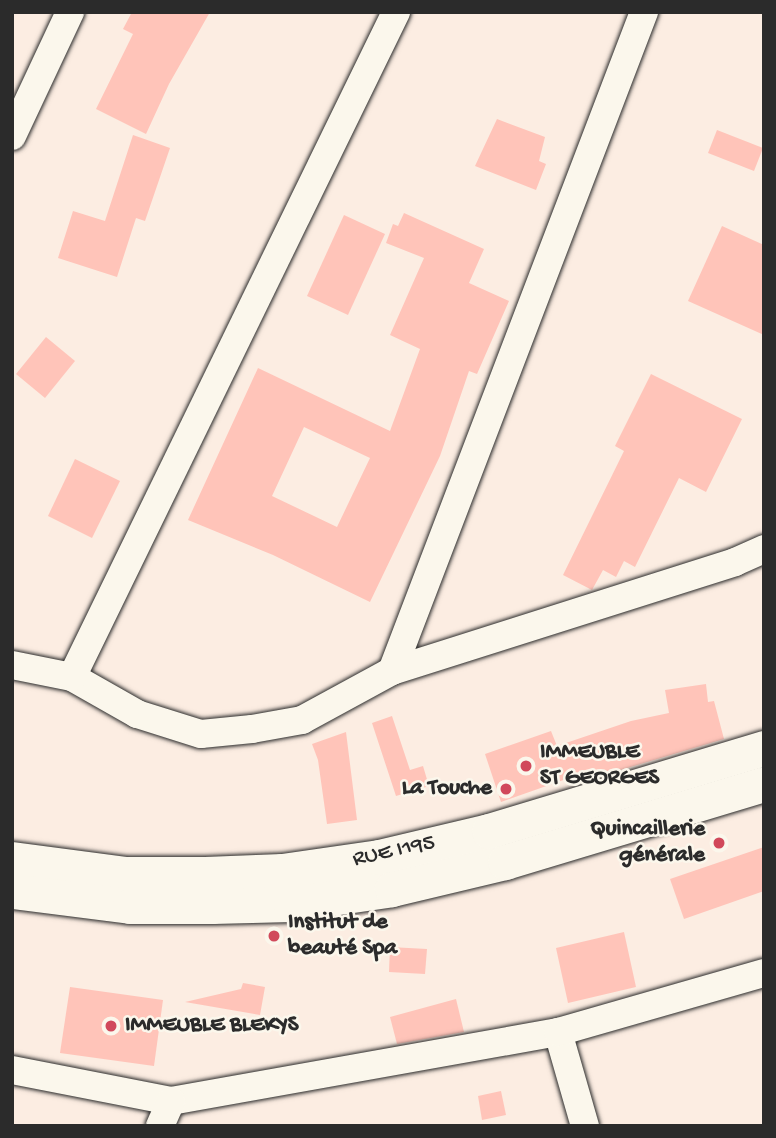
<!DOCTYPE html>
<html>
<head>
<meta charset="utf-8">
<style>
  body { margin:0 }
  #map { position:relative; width:776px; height:1138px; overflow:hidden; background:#fcede2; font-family:"Gochi Hand",sans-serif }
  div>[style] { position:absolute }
  .building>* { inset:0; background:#ffc4b9 }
  .roads { filter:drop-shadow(0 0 2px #2b2b2b) drop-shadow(0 0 2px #2b2b2b) }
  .minor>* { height:28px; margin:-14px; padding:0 14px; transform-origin:14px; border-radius:14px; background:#fbf7ec }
  .major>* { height:35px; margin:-17.5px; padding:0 17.5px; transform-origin:17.5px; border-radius:17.5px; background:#fbf7ec }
  .dots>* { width:19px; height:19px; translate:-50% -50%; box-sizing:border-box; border:4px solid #fbf7ec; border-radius:50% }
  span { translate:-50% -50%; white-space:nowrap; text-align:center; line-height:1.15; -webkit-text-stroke:5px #fbf7ec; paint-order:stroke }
  .poi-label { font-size:23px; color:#2b2b2b; font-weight:700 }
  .left { translate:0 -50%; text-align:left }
  .right { translate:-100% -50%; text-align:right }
  .street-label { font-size:23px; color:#2b2b2b }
  .frame { position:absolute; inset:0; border:14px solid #2b2b2b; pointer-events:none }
</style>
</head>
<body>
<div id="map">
  <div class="building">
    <div style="clip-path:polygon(132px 12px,210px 12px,169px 84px,146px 134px,96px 109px,133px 34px,123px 29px)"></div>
    <div style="clip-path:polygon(497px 119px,545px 137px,539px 161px,546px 164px,536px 190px,475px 166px)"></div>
    <div style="clip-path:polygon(717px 130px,763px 148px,754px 171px,708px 153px)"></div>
    <div style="clip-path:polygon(133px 135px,170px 148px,145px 221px,136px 218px,117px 277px,58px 258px,73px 211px,105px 221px)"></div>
    <div style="clip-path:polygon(evenodd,404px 213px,484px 249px,469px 283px,509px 301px,477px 374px,469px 371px,440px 456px,370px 602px,273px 555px,188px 520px,258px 368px,390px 431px,420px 349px,390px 335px,424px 258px,386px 243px,393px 224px,398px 226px,404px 213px,304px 427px,370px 458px,337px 527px,272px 496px,304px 427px)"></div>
    <div style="clip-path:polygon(344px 215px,385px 234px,348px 315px,307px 296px)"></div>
    <div style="clip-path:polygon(722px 226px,764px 245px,764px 335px,688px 301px)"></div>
    <div style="clip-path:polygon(46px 337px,75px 361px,45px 398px,16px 374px)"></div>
    <div style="clip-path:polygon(651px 374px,742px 419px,706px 492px,679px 478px,635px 567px,624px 561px,616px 577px,603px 570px,592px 590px,563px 575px,624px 451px,615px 446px)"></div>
    <div style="clip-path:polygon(75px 459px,120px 481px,92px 538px,48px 516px)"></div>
    <div style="clip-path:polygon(706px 684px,708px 702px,714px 701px,724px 739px,574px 784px,572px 777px,501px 802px,485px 754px,551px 731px,557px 746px,631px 721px,669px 713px,665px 690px)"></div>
    <div style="clip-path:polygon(392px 716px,410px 770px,423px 766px,429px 786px,396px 796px,372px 723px)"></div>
    <div style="clip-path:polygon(346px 732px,357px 820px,327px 824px,318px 760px,312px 744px)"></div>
    <div style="clip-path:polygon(764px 847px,764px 891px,684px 919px,670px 879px)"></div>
    <div style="clip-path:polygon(624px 932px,636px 987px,568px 1003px,556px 948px)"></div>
    <div style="clip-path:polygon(390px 947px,427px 949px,425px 974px,389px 972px)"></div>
    <div style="clip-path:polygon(243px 983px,265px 987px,260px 1015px,185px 1002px,241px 989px)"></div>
    <div style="clip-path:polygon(70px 987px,163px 1000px,154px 1066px,60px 1053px)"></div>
    <div style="clip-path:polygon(456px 999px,464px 1032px,397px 1044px,390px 1017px)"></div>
    <div style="clip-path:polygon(501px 1091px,506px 1115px,482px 1120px,478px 1096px)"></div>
  </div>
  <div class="roads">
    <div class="minor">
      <div style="left:12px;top:136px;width:137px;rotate:-64.9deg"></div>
      <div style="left:12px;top:665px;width:61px;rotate:11.3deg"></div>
      <div style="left:72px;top:677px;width:75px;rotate:29.6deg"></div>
      <div style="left:137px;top:714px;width:67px;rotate:17.4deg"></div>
      <div style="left:201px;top:734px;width:51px;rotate:-5.6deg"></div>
      <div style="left:252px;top:729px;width:51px;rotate:-10.2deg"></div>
      <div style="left:302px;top:720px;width:102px;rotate:-28.6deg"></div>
      <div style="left:392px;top:671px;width:360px;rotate:-17.6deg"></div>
      <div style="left:735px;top:562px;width:32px;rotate:-24deg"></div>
      <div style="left:392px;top:671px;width:706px;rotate:-69.07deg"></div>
      <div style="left:72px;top:677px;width:740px;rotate:-64.02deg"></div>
      <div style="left:558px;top:1032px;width:98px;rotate:74deg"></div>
      <div style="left:12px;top:1070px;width:162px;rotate:11deg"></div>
      <div style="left:171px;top:1101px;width:393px;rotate:-10.1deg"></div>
      <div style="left:558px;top:1032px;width:214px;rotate:-16deg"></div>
      <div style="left:160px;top:1126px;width:27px;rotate:-66deg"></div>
    </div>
    <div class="major">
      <div style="left:12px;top:859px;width:115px;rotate:7.5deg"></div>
      <div style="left:126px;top:874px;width:79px"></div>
      <div style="left:205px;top:874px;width:77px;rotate:-2.2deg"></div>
      <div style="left:282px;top:871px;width:98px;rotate:-8.2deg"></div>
      <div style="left:379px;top:857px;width:113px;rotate:-13.3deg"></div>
      <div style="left:489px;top:831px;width:287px;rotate:-16.8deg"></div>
      <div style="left:12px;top:891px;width:119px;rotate:7.2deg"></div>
      <div style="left:130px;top:906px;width:82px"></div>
      <div style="left:212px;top:906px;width:79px;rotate:-1.5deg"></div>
      <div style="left:291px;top:904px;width:102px;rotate:-8.4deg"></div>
      <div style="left:392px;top:889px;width:116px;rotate:-13.4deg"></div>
      <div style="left:505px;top:862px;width:270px;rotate:-16.8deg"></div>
    </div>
  </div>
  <div class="dots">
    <div style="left:526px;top:766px;background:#d1495b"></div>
    <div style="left:506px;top:789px;background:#d1495b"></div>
    <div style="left:719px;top:843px;background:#d1495b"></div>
    <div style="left:274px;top:936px;background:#d1495b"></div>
    <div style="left:111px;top:1026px;background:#d1495b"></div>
  </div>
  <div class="poi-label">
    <span class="left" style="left:540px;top:766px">IMMEUBLE<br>ST GEORGES</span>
    <span class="right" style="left:492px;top:789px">La Touche</span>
    <span class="right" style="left:705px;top:843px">Quincaillerie<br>générale</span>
    <span class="left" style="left:288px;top:936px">Institut de<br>beauté Spa</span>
    <span class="left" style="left:125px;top:1026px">IMMEUBLE BLEKYS</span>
  </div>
  <div class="street-label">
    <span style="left:394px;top:852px;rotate:-12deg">RUE I195</span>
  </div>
  <div class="frame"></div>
</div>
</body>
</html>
